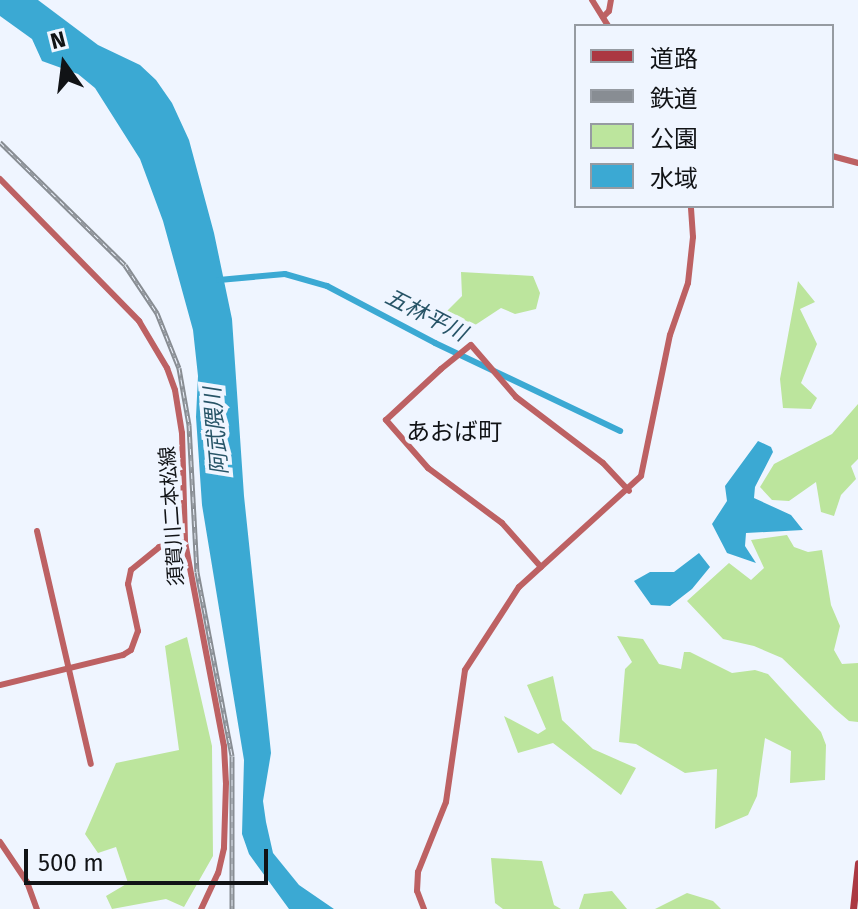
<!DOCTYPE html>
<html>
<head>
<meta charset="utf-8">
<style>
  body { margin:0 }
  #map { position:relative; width:858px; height:909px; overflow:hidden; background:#eff5ff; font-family:"Fira Sans","Noto Sans JP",sans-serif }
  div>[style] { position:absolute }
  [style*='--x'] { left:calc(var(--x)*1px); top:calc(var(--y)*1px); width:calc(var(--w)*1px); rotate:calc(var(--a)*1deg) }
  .green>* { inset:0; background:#bce59d }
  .water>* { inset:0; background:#3ba9d3 }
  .river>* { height:6px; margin:-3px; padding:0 3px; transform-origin:3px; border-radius:3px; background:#3ba9d3 }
  .secondary>* { height:6px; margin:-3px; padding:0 3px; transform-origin:3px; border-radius:3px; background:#bd6163 }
  .primary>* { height:7px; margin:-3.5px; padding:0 3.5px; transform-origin:3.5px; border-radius:3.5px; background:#ab3842 }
  .rail>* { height:5px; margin-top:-2.5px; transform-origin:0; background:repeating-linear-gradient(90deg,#eff5ff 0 6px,#888d93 0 12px); box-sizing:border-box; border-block:2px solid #888d93 }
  span { translate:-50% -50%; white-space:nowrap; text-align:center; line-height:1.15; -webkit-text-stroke:8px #eff5ff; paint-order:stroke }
  .street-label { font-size:20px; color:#111316 }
  .water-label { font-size:22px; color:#275467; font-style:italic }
  .quarter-label { font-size:24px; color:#111316 }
  .legend { position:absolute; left:574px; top:24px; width:260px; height:184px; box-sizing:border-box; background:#eff5ff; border:2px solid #969ba2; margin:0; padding:10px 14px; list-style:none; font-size:24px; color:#111316 }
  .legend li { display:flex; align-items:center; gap:16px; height:40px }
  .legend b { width:40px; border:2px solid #969ba2 }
  .north { position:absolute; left:24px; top:24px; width:80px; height:80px; -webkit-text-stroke:6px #eff5ff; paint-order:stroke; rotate:346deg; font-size:22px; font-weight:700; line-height:32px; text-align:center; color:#111316 }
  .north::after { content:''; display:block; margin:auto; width:28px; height:36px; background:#111316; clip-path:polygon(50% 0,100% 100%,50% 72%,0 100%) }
  .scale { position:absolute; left:24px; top:849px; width:244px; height:36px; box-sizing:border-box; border:4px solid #111316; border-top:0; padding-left:10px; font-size:24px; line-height:28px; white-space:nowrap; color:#111316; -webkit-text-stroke:6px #eff5ff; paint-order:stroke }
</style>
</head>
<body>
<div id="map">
  <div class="green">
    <i style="clip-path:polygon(461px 272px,533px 276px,540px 293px,536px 309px,515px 314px,501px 308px,463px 333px,443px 315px,462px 296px)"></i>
    <i style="clip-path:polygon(798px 281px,815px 302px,800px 309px,817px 344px,801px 383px,817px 398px,811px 409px,783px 408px,780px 379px)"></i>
    <i style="clip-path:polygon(858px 404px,858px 459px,851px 466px,856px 479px,841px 495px,834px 516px,821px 512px,816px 482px,789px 501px,772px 500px,760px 487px,774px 464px,832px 434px)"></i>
    <i style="clip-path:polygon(787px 535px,794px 547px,808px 552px,822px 550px,831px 605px,840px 626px,834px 650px,842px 664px,858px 663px,858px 722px,849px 721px,835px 709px,782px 658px,754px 646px,723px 639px,687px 601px,729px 563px,751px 580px,764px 568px,751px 540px)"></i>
    <i style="clip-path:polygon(617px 636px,643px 639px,659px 664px,681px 669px,684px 652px,690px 652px,732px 673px,755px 670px,768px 674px,821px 732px,826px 745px,825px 780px,790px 783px,791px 751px,765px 738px,757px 796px,748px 815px,715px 829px,717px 769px,685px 773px,636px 744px,619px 742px,625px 669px,632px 662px)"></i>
    <i style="clip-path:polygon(187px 637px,212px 746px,213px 856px,184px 907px,166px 899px,112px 909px,106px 896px,128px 883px,116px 847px,98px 853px,85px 834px,116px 763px,179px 750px,165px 646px)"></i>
    <i style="clip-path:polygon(553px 676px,562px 720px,593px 749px,636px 768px,621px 795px,553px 743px,518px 753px,504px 716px,538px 734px,546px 729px,527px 685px)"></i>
    <i style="clip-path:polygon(491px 858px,542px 861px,554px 905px,561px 909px,503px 909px,495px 903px)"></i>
    <i style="clip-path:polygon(612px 891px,627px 909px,579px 909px,584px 894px)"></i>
    <i style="clip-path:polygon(687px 893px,713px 901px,721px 909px,655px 909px)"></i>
  </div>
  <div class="water">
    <i style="clip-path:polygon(0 0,38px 0,98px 45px,140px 65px,156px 80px,172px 103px,189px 140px,214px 233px,232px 319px,244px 496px,271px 753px,263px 801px,266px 822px,273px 853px,299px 885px,334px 909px,289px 909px,249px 854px,242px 834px,244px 760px,202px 505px,196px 417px,198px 376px,193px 330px,163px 221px,140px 159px,95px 88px,78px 74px,42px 61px,32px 39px,0 16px)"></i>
    <i style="clip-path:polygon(758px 441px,771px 447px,773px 452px,755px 487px,754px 498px,791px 515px,803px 530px,746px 533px,745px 546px,756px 563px,727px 553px,712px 524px,727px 501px,725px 486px)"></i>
    <i style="clip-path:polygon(699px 553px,710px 567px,692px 589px,670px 606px,651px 605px,634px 581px,650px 572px,674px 572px)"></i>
  </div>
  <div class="river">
    <i style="--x:219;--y:280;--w:66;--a:-5.2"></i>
    <i style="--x:285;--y:274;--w:44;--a:15.9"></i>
    <i style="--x:327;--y:286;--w:122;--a:27.8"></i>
    <i style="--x:435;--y:343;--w:205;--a:25.4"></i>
  </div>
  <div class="secondary">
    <i style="--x:592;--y:0;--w:31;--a:58"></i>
    <i style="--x:603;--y:17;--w:8;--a:-45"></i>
    <i style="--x:609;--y:11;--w:11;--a:-80"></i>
    <i style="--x:832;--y:156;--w:27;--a:15"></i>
    <i style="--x:0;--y:179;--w:199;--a:45.6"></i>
    <i style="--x:139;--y:321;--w:55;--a:59.2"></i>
    <i style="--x:167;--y:368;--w:23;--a:70"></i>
    <i style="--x:175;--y:390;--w:44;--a:80.8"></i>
    <i style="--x:182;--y:433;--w:109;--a:88.4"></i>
    <i style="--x:185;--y:542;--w:208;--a:79.2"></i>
    <i style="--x:224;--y:746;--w:37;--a:87"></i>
    <i style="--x:226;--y:783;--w:65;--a:91.8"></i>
    <i style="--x:224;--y:848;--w:26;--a:103"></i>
    <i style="--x:218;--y:873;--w:40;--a:115"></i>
    <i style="--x:37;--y:531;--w:239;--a:77"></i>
    <i style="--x:541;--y:567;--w:59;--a:-131.6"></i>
    <i style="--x:502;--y:523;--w:92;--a:-143.4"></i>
    <i style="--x:428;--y:468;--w:64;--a:-131.2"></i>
    <i style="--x:386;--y:420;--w:75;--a:-42.8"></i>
    <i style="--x:441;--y:369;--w:38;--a:-39"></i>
    <i style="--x:471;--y:345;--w:69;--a:49.1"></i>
    <i style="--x:516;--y:397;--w:109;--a:37.2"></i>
    <i style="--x:603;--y:463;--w:38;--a:47"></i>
    <i style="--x:0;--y:685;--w:127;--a:-13.7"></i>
    <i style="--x:123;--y:655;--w:9;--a:-32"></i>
    <i style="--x:131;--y:650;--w:20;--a:-70"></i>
    <i style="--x:138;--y:631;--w:48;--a:-102"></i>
    <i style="--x:128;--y:584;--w:14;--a:-78"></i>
    <i style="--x:131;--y:570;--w:36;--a:-39"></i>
    <i style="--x:159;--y:547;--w:26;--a:-11"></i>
    <i style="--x:0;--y:842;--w:48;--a:56"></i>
    <i style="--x:27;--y:882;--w:29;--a:70"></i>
    <i style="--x:424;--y:909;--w:19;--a:-111"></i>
    <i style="--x:417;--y:891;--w:19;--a:-87"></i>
    <i style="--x:418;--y:872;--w:75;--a:-68.2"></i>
    <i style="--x:446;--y:802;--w:133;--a:-81.8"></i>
    <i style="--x:465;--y:670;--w:99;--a:-57"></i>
    <i style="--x:519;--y:587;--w:165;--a:-42.3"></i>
    <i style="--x:641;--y:476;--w:144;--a:-78.4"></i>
    <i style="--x:670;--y:335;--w:55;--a:-70.9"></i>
    <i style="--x:688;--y:283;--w:46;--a:-83.8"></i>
    <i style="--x:693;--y:237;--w:31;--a:-94"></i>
  </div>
  <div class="primary">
    <i style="--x:853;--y:909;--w:46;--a:-83.8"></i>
  </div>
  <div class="rail">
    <i style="--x:0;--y:142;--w:175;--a:44.5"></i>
    <i style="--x:125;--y:265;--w:58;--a:56.3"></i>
    <i style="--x:157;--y:313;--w:59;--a:68.2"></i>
    <i style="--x:179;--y:368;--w:58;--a:80"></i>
    <i style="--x:189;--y:425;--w:147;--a:86.9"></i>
    <i style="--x:197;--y:572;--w:187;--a:79.2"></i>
    <i style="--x:232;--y:756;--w:153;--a:90"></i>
  </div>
  <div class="street-label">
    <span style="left:172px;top:516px;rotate:-94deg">須賀川二本松線</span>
  </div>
  <div class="water-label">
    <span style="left:426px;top:315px;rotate:27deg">五林平川</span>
    <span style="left:216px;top:431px;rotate:-95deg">阿武隈川</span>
  </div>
  <div class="quarter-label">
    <span style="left:454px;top:433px">あおば町</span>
  </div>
  <ul class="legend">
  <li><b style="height:10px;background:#ab3842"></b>道路</li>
  <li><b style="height:10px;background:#888d93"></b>鉄道</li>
  <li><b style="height:22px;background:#bce59d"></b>公園</li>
  <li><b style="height:22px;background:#3ba9d3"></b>水域</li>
  </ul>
  <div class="north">N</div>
  <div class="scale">500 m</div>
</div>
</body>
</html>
